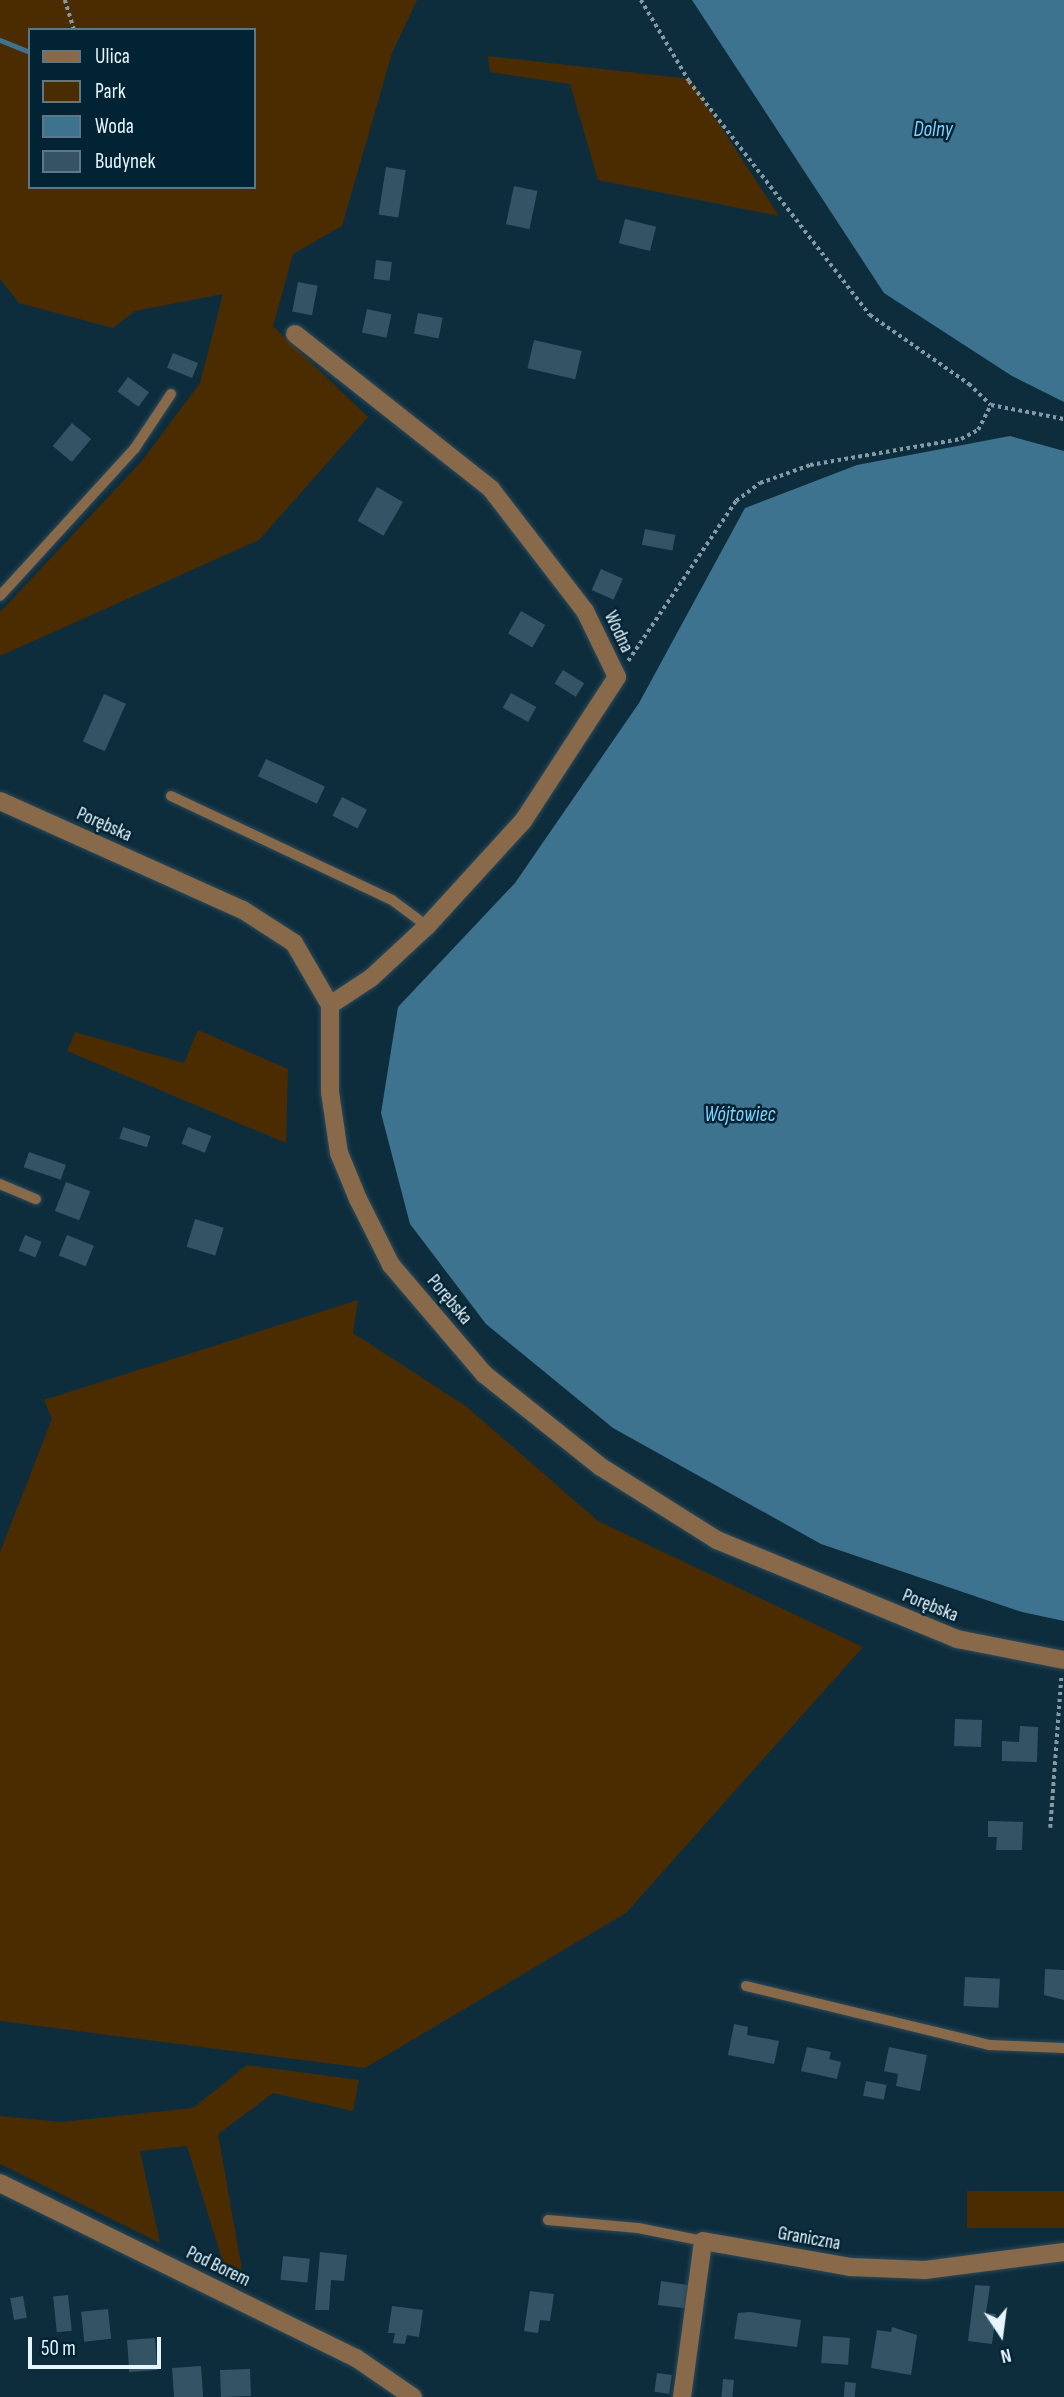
<!DOCTYPE html>
<html>
<head>
<meta charset="utf-8">
<style>
  body { margin:0 }
  #map { position:relative; width:1064px; height:2397px; overflow:hidden; background:#0d2d3d; font-family:"Sofia Sans Condensed",sans-serif }
  div>[style] { position:absolute }
  [style*='--x'] { left:calc(var(--x)*1px); top:calc(var(--y)*1px); width:calc(var(--w)*1px); rotate:calc(var(--a)*1deg) }
  .green>* { inset:0; background:#4b2c01; transform-origin:0 0 }
  .water>* { inset:0; background:#3d738f }
  .stream>* { height:5px; margin:-2.5px; padding:0 2.5px; transform-origin:2.5px; border-radius:2.5px; background:#3d738f }
  .building>* { inset:0; background:#345465; transform-origin:0 0 }
  .path>* { height:3.5px; margin-top:-1.75px; transform-origin:0; background:repeating-linear-gradient(90deg,#839aa6 0 3.5px,transparent 0 7px) }
  .roads { filter:drop-shadow(0 0 2px #2c4958) drop-shadow(0 0 2px #2c4958) }
  .service>* { height:10px; margin:-5px; padding:0 5px; transform-origin:5px; border-radius:5px; background:#886a4a }
  .minor>* { height:18px; margin:-9px; padding:0 9px; transform-origin:9px; border-radius:9px; background:#886a4a }
  .tertiary>* { height:18px; margin:-9px; padding:0 9px; transform-origin:9px; border-radius:9px; background:#886a4a }
  span { translate:-50% -50%; white-space:nowrap; text-align:center; line-height:1.15; -webkit-text-stroke:5px #022333; paint-order:stroke }
  .street-label { font-size:19px; color:#e7f5fe }
  .water-label { font-size:21px; color:#7fd2fe; font-style:italic }
  .legend { position:absolute; left:28px; top:28px; width:228px; height:161px; box-sizing:border-box; background:#022333; border:2px solid #5e7784; margin:0; padding:9px 12px; list-style:none; font-size:21px; color:#e7f5fe }
  .legend li { display:flex; align-items:center; gap:14px; height:35px }
  .legend b { width:35px; border:2px solid #5e7784 }
  .north { position:absolute; left:966px; top:2299px; width:70px; height:70px; -webkit-text-stroke:5px #022333; paint-order:stroke; rotate:167deg; font-size:19px; font-weight:700; line-height:28px; text-align:center; color:#e7f5fe }
  .north::after { content:''; display:block; margin:auto; width:24px; height:32px; background:#e7f5fe; clip-path:polygon(50% 0,100% 100%,50% 72%,0 100%) }
  .scale { position:absolute; left:28px; top:2337px; width:133px; height:32px; box-sizing:border-box; border:4px solid #e7f5fe; border-top:0; padding-left:9px; font-size:21px; line-height:24px; white-space:nowrap; color:#e7f5fe; -webkit-text-stroke:5px #022333; paint-order:stroke }
</style>
</head>
<body>
<div id="map">
  <div class="green">
    <i style="clip-path:polygon(evenodd,0 0,417px 0,392px 53px,342px 226px,293px 254px,273px 326px,368px 417px,259px 540px,0 656px,0 612px,142px 461px,200px 383px,223px 294px,135px 311px,113px 328px,19px 303px,0 279px,0 0,30px 30px,254px 30px,254px 187px,30px 187px,30px 30px)"></i>
    <i style="clip-path:polygon(488px 56px,690px 79px,779px 216px,598px 180px,570px 84px,490px 72px)"></i>
    <i style="clip-path:polygon(198px 1030px,288px 1069px,286px 1143px,67px 1051px,75px 1032px,184px 1063px)"></i>
    <i style="clip-path:polygon(358px 1300px,353px 1333px,467px 1407px,598px 1521px,863px 1647px,626px 1913px,365px 2068px,0 2021px,0 1552px,52px 1419px,44px 1400px)"></i>
    <i style="clip-path:polygon(247px 2065px,359px 2080px,353px 2111px,273px 2093px,218px 2134px,242px 2270px,224px 2266px,187px 2146px,140px 2151px,160px 2243px,0 2164px,0 2116px,61px 2122px,193px 2108px)"></i>
    <i style="left:1064px;top:2191px;width:37px;height:97px;rotate:90deg"></i>
  </div>
  <div class="water">
    <i style="clip-path:polygon(692px 0,1064px 0,1064px 402px,1012px 376px,884px 293px)"></i>
    <i style="clip-path:polygon(1010px 436px,1064px 451px,1064px 1621px,1022px 1612px,821px 1544px,613px 1428px,486px 1324px,410px 1224px,381px 1113px,398px 1007px,515px 883px,639px 703px,745px 508px,857px 465px)"></i>
  </div>
  <div class="stream">
    <i style="--x:0;--y:40;--w:32;--a:22"></i>
  </div>
  <div class="building">
    <i style="left:386px;top:167px;width:20px;height:48px;rotate:9deg"></i>
    <i style="left:514px;top:186px;width:24px;height:39px;rotate:12deg"></i>
    <i style="left:625px;top:219px;width:32px;height:25px;rotate:14deg"></i>
    <i style="left:376px;top:260px;width:16px;height:19px;rotate:7deg"></i>
    <i style="left:298px;top:282px;width:20px;height:30px;rotate:11deg"></i>
    <i style="left:367px;top:309px;width:25px;height:24px;rotate:12deg"></i>
    <i style="left:418px;top:313px;width:25px;height:21px;rotate:11deg"></i>
    <i style="left:534px;top:340px;width:49px;height:29px;rotate:13deg"></i>
    <i style="left:173px;top:353px;width:27px;height:16px;rotate:22deg"></i>
    <i style="left:128px;top:377px;width:26px;height:18px;rotate:36deg"></i>
    <i style="left:72px;top:423px;width:25px;height:30px;rotate:40deg"></i>
    <i style="left:377px;top:487px;width:30px;height:39px;rotate:30deg"></i>
    <i style="left:645px;top:529px;width:31px;height:16px;rotate:11deg"></i>
    <i style="left:601px;top:569px;width:24px;height:23px;rotate:24deg"></i>
    <i style="left:521px;top:611px;width:28px;height:26px;rotate:30deg"></i>
    <i style="left:563px;top:670px;width:25px;height:16px;rotate:32deg"></i>
    <i style="left:511px;top:693px;width:29px;height:17px;rotate:29deg"></i>
    <i style="left:104px;top:694px;width:24px;height:52px;rotate:24deg"></i>
    <i style="left:266px;top:759px;width:65px;height:19px;rotate:25deg"></i>
    <i style="left:342px;top:797px;width:28px;height:21px;rotate:27deg"></i>
    <i style="left:123px;top:1127px;width:29px;height:12px;rotate:18deg"></i>
    <i style="left:188px;top:1127px;width:25px;height:18px;rotate:21deg"></i>
    <i style="left:29px;top:1152px;width:39px;height:16px;rotate:19deg"></i>
    <i style="left:66px;top:1182px;width:26px;height:31px;rotate:21deg"></i>
    <i style="left:195px;top:1219px;width:30px;height:29px;rotate:17deg"></i>
    <i style="left:25px;top:1235px;width:18px;height:17px;rotate:22deg"></i>
    <i style="left:67px;top:1235px;width:29px;height:22px;rotate:22deg"></i>
    <i style="left:955px;top:1719px;width:27px;height:27px;rotate:2deg"></i>
    <i style="clip-path:polygon(1020px 1726px,1038px 1727px,1037px 1762px,1002px 1761px,1002px 1741px,1019px 1742px)"></i>
    <i style="clip-path:polygon(988px 1821px,1023px 1822px,1022px 1850px,996px 1850px,997px 1837px,988px 1837px)"></i>
    <i style="clip-path:polygon(1045px 1969px,1064px 1970px,1064px 2000px,1044px 1995px)"></i>
    <i style="left:965px;top:1977px;width:35px;height:29px;rotate:3deg"></i>
    <i style="clip-path:polygon(734px 2024px,748px 2027px,747px 2035px,779px 2041px,774px 2064px,728px 2055px)"></i>
    <i style="clip-path:polygon(807px 2047px,831px 2052px,829px 2059px,841px 2062px,837px 2079px,801px 2071px)"></i>
    <i style="clip-path:polygon(889px 2047px,927px 2055px,920px 2091px,896px 2086px,898px 2074px,884px 2071px)"></i>
    <i style="left:866px;top:2081px;width:21px;height:15px;rotate:11deg"></i>
    <i style="clip-path:polygon(320px 2252px,347px 2255px,344px 2281px,331px 2280px,329px 2310px,315px 2310px)"></i>
    <i style="left:283px;top:2256px;width:27px;height:24px;rotate:6deg"></i>
    <i style="clip-path:polygon(661px 2281px,688px 2285px,691px 2309px,658px 2305px)"></i>
    <i style="clip-path:polygon(975px 2285px,990px 2286px,986px 2313px,996px 2314px,992px 2344px,968px 2341px)"></i>
    <i style="clip-path:polygon(530px 2291px,554px 2294px,550px 2321px,540px 2320px,538px 2333px,524px 2331px)"></i>
    <i style="left:68px;top:2295px;width:36px;height:15px;rotate:84deg"></i>
    <i style="left:23px;top:2296px;width:22px;height:13px;rotate:80deg"></i>
    <i style="clip-path:polygon(392px 2306px,423px 2310px,419px 2337px,407px 2335px,405px 2344px,393px 2343px,395px 2333px,388px 2333px)"></i>
    <i style="left:108px;top:2309px;width:30px;height:27px;rotate:84deg"></i>
    <i style="clip-path:polygon(750px 2312px,801px 2320px,797px 2347px,734px 2339px,738px 2313px)"></i>
    <i style="clip-path:polygon(892px 2327px,917px 2335px,911px 2375px,871px 2368px,877px 2330px,891px 2332px)"></i>
    <i style="left:823px;top:2336px;width:27px;height:27px;rotate:4deg"></i>
    <i style="left:155px;top:2338px;width:32px;height:28px;rotate:86deg"></i>
    <i style="left:201px;top:2366px;width:31px;height:29px;rotate:86deg"></i>
    <i style="left:250px;top:2369px;width:27px;height:30px;rotate:88deg"></i>
    <i style="left:657px;top:2373px;width:15px;height:19px;rotate:8deg"></i>
    <i style="left:723px;top:2379px;width:11px;height:18px;rotate:5deg"></i>
    <i style="left:845px;top:2382px;width:11px;height:15px;rotate:5deg"></i>
  </div>
  <div class="path">
    <i style="--x:65;--y:0;--w:31;--a:73"></i>
    <i style="--x:641;--y:0;--w:94;--a:59.3"></i>
    <i style="--x:689;--y:81;--w:296;--a:52.3"></i>
    <i style="--x:870;--y:315;--w:121;--a:34.9"></i>
    <i style="--x:969;--y:384;--w:30;--a:44"></i>
    <i style="--x:991;--y:405;--w:74;--a:10.9"></i>
    <i style="--x:628;--y:661;--w:193;--a:-56"></i>
    <i style="--x:736;--y:501;--w:30;--a:-37"></i>
    <i style="--x:760;--y:483;--w:53;--a:-19.8"></i>
    <i style="--x:810;--y:465;--w:153;--a:-9.8"></i>
    <i style="--x:961;--y:439;--w:19;--a:-28"></i>
    <i style="--x:978;--y:430;--w:28;--a:-63"></i>
    <i style="--x:1050;--y:1828;--w:151;--a:-85.8"></i>
  </div>
  <div class="roads">
    <div class="service">
      <i style="--x:0;--y:596;--w:200;--a:-47.6"></i>
      <i style="--x:135;--y:448;--w:65;--a:-56.3"></i>
      <i style="--x:171;--y:796;--w:244;--a:25.2"></i>
      <i style="--x:392;--y:900;--w:44;--a:36.6"></i>
      <i style="--x:0;--y:1184;--w:39;--a:23"></i>
      <i style="--x:746;--y:1986;--w:251;--a:13.6"></i>
      <i style="--x:990;--y:2045;--w:74;--a:2.3"></i>
      <i style="--x:548;--y:2220;--w:90;--a:5.1"></i>
      <i style="--x:638;--y:2228;--w:66;--a:11.3"></i>
    </div>
    <div class="minor">
      <i style="--x:295;--y:334;--w:250;--a:38.3"></i>
      <i style="--x:491;--y:489;--w:154;--a:52.4"></i>
      <i style="--x:585;--y:611;--w:73;--a:64.1"></i>
      <i style="--x:617;--y:677;--w:172;--a:123.1"></i>
      <i style="--x:523;--y:821;--w:142;--a:132.4"></i>
      <i style="--x:427;--y:926;--w:76;--a:137.1"></i>
      <i style="--x:371;--y:978;--w:49;--a:146.6"></i>
      <i style="--x:0;--y:2183;--w:397;--a:26.2"></i>
      <i style="--x:356;--y:2358;--w:69;--a:34.4"></i>
      <i style="--x:682;--y:2397;--w:157;--a:-82.3"></i>
      <i style="--x:703;--y:2241;--w:149;--a:10"></i>
      <i style="--x:850;--y:2267;--w:75;--a:2.3"></i>
      <i style="--x:925;--y:2270;--w:140;--a:-7.4"></i>
    </div>
    <div class="tertiary">
      <i style="--x:0;--y:801;--w:266;--a:24.2"></i>
      <i style="--x:243;--y:910;--w:61;--a:32.9"></i>
      <i style="--x:294;--y:943;--w:72;--a:59.9"></i>
      <i style="--x:330;--y:1005;--w:87;--a:90"></i>
      <i style="--x:330;--y:1092;--w:62;--a:81.6"></i>
      <i style="--x:339;--y:1153;--w:50;--a:67.6"></i>
      <i style="--x:358;--y:1199;--w:74;--a:63.4"></i>
      <i style="--x:391;--y:1265;--w:143;--a:49.5"></i>
      <i style="--x:484;--y:1374;--w:149;--a:38.5"></i>
      <i style="--x:601;--y:1467;--w:137;--a:32.2"></i>
      <i style="--x:717;--y:1540;--w:260;--a:22.4"></i>
      <i style="--x:957;--y:1639;--w:109;--a:11.1"></i>
    </div>
  </div>
  <div class="street-label">
    <span style="left:618px;top:632px;rotate:65deg">Wodna</span>
    <span style="left:104px;top:825px;rotate:24deg">Porębska</span>
    <span style="left:449px;top:1300px;rotate:50deg">Porębska</span>
    <span style="left:930px;top:1606px;rotate:22deg">Porębska</span>
    <span style="left:809px;top:2239px;rotate:10deg">Graniczna</span>
    <span style="left:218px;top:2267px;rotate:26deg">Pod Borem</span>
  </div>
  <div class="water-label">
    <span style="left:933px;top:130px">Dolny</span>
    <span style="left:740px;top:1115px">Wójtowiec</span>
  </div>
  <ul class="legend">
  <li><b style="height:9px;background:#886a4a"></b>Ulica</li>
  <li><b style="height:19px;background:#4b2c01"></b>Park</li>
  <li><b style="height:19px;background:#3d738f"></b>Woda</li>
  <li><b style="height:19px;background:#345465"></b>Budynek</li>
  </ul>
  <div class="north">N</div>
  <div class="scale">50 m</div>
</div>
</body>
</html>
